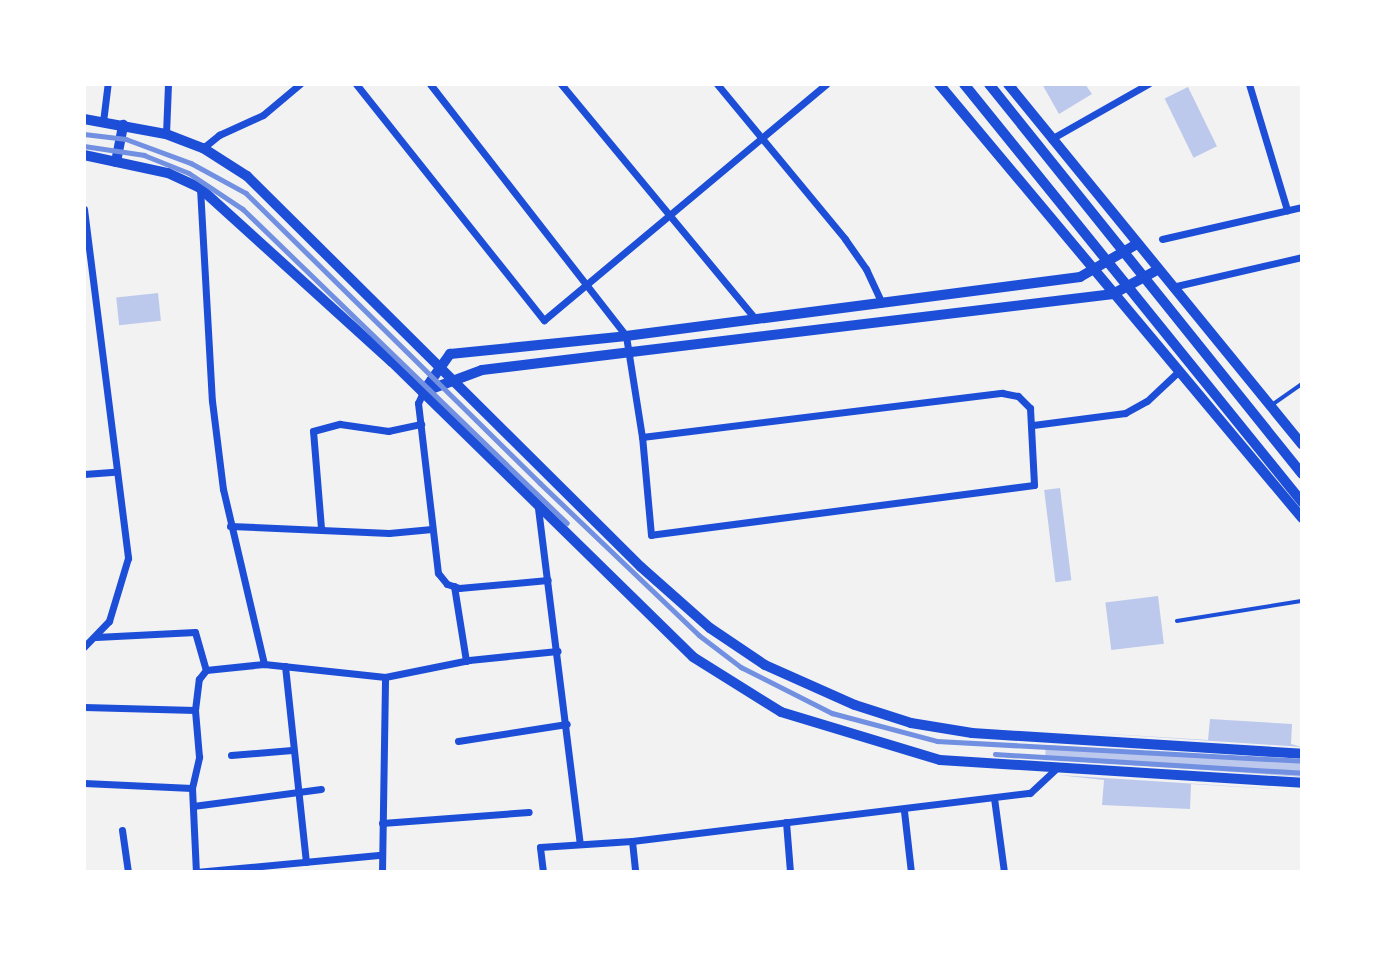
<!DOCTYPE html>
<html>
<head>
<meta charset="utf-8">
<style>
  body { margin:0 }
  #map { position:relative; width:1386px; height:956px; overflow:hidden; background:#f2f2f2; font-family:"Fira Sans",sans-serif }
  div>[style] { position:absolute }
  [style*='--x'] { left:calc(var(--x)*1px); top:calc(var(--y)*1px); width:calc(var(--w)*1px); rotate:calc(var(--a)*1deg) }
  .building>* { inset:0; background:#bdc9ec; transform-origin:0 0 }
  .service>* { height:3.5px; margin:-1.75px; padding:0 1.75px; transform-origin:1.75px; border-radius:1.75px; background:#1d4ed8 }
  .minor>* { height:7px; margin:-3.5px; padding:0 3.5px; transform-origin:3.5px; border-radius:3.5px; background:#1d4ed8 }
  .secondary>* { height:10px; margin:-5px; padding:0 5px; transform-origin:5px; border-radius:5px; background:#1d4ed8 }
  .trunk>* { height:10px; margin:-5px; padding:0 5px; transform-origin:5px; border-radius:5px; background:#1d4ed8 }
  .rail>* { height:4.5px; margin:-2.25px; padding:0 2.25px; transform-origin:2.25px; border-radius:2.25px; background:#7290e2 }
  span { translate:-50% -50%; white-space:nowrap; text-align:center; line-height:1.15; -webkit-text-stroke:6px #fff; paint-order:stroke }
  .frame { position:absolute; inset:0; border:86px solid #fff; pointer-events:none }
</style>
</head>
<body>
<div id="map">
  <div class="building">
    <i style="clip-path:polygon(1042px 84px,1085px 84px,1092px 94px,1059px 114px)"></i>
    <i style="left:1188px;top:87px;width:66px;height:26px;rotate:64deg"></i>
    <i style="left:158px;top:293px;width:28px;height:42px;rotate:84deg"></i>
    <i style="left:1060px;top:488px;width:93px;height:16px;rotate:83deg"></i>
    <i style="left:1158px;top:596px;width:48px;height:53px;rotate:83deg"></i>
    <i style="clip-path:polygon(1210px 719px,1292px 724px,1291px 744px,1302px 747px,1079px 732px,1208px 740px)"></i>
    <i style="left:1046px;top:745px;width:256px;height:14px;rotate:4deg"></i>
    <i style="clip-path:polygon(1058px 775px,1274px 789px,1191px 784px,1190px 809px,1102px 805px,1104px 780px)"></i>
  </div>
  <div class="service">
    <i style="--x:1272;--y:405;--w:37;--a:-35"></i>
    <i style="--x:1177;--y:621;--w:127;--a:-9.1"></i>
  </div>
  <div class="minor">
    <i style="--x:356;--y:84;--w:302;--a:51.5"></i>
    <i style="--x:544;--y:320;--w:368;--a:-39.9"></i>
    <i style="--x:430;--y:84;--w:319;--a:52.1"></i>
    <i style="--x:626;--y:336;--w:102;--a:81"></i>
    <i style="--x:642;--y:437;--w:363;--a:-7"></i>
    <i style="--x:1002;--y:393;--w:16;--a:11"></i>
    <i style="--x:1018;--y:396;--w:17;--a:45"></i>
    <i style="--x:1030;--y:408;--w:77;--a:87"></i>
    <i style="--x:1034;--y:485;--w:386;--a:172.6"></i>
    <i style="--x:651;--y:535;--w:98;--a:-95.2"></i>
    <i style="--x:561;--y:84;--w:306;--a:50.4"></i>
    <i style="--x:717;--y:84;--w:201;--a:50.4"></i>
    <i style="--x:845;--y:239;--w:37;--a:55"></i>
    <i style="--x:866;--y:269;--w:38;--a:65"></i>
    <i style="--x:1249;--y:84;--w:132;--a:73.2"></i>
    <i style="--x:103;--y:122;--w:38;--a:-83"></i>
    <i style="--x:166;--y:134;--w:50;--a:-87.7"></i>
    <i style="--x:1051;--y:139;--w:112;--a:-29.6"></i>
    <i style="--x:203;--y:148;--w:21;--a:-39"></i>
    <i style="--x:219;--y:135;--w:48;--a:-24.4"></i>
    <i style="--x:263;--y:115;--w:48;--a:-40"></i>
    <i style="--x:200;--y:188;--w:213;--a:86.8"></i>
    <i style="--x:212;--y:401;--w:89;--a:82.9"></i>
    <i style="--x:223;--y:489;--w:180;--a:76.8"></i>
    <i style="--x:264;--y:664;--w:122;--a:6.1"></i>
    <i style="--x:385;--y:677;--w:86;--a:-11.4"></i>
    <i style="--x:469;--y:660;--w:89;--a:-5.8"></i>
    <i style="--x:84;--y:209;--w:352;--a:82.8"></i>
    <i style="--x:128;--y:558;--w:66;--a:106.8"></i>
    <i style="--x:109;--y:621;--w:36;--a:134"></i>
    <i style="--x:1162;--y:239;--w:144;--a:-12.9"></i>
    <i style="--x:1172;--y:287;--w:133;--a:-13"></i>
    <i style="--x:423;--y:392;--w:12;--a:114"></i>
    <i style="--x:418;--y:403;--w:171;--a:83.3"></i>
    <i style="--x:438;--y:573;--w:14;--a:51"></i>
    <i style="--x:447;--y:584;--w:13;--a:18"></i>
    <i style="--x:459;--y:588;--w:89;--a:-5.1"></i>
    <i style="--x:1033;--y:425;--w:93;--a:-7.4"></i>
    <i style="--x:1125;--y:413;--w:25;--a:-29"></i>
    <i style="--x:1147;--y:401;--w:44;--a:-43.2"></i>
    <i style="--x:84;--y:474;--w:31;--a:-4"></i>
    <i style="--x:538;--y:508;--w:338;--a:82.9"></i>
    <i style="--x:230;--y:526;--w:159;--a:2.5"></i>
    <i style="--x:389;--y:533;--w:43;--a:-5.3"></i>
    <i style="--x:321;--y:528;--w:97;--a:-94.7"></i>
    <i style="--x:313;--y:431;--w:28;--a:-15"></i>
    <i style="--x:340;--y:424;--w:49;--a:8.3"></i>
    <i style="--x:388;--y:431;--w:34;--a:-12"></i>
    <i style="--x:454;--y:586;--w:76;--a:80.9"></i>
    <i style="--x:96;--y:637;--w:99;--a:-2.9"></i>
    <i style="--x:195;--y:632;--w:40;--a:74"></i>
    <i style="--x:285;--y:666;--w:197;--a:83.9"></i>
    <i style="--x:84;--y:707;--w:111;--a:1.5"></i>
    <i style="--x:195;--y:710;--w:31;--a:-83"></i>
    <i style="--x:199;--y:679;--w:11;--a:-52"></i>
    <i style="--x:206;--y:670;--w:58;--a:-5.9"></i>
    <i style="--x:458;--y:741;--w:110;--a:-8.9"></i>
    <i style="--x:231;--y:755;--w:61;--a:-4.7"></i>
    <i style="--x:84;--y:783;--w:108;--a:2.7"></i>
    <i style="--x:192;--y:788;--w:84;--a:87.3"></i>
    <i style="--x:196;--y:872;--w:186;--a:-5.3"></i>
    <i style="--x:192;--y:788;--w:32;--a:-77"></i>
    <i style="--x:199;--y:757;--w:47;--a:-94.9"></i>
    <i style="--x:994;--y:798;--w:75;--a:82.3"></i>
    <i style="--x:193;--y:806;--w:129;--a:-7.6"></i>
    <i style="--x:904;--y:811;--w:61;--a:83.5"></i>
    <i style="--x:786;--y:822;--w:50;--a:85.4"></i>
    <i style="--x:382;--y:823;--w:147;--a:-4.3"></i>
    <i style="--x:122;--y:830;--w:42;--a:81.9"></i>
    <i style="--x:632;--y:841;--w:31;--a:84"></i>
    <i style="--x:382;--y:872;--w:195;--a:-89.1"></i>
    <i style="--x:543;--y:872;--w:25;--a:-97"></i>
    <i style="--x:540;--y:847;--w:92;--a:-3.7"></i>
    <i style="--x:632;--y:841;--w:401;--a:-6.9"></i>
    <i style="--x:1030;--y:793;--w:37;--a:-43"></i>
  </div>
  <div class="secondary">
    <i style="--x:84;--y:119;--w:83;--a:10.4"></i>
    <i style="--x:166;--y:134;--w:40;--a:21"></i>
    <i style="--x:203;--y:148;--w:52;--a:32.5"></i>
    <i style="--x:247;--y:176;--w:555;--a:44.78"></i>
    <i style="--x:641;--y:567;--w:92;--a:41.5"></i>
    <i style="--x:710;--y:628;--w:66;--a:33.9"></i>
    <i style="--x:765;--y:665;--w:98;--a:24"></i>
    <i style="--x:855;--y:705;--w:59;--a:17.8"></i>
    <i style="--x:911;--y:723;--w:62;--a:9.3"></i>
    <i style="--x:972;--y:733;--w:331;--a:3.6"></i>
    <i style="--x:84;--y:155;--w:86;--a:12.1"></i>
    <i style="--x:168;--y:173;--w:35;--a:25"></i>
    <i style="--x:200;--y:188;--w:259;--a:42.2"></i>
    <i style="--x:392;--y:362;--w:421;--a:44.4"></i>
    <i style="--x:693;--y:657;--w:104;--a:32"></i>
    <i style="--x:781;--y:712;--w:166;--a:16.8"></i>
    <i style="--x:940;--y:760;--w:363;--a:3.6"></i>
    <i style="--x:116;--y:162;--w:38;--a:-79"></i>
    <i style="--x:423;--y:392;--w:63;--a:-20.4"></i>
    <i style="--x:482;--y:370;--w:636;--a:-6.87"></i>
    <i style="--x:1113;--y:294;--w:50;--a:-28.6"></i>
    <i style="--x:423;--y:392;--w:47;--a:-54.6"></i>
    <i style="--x:450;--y:354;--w:177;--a:-5.8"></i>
    <i style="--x:626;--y:336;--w:458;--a:-7.4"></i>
    <i style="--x:1080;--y:277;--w:66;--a:-30.1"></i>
  </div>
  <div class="trunk">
    <i style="--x:939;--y:84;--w:566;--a:50.09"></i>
    <i style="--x:964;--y:84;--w:538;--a:51.04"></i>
    <i style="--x:989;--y:84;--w:500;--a:51.25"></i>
    <i style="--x:1008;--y:84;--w:465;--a:50.8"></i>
  </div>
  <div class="rail">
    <i style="--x:84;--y:134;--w:42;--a:6.8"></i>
    <i style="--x:126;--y:139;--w:69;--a:20.3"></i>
    <i style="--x:191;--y:163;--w:63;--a:28.6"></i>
    <i style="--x:246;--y:193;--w:413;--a:44.6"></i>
    <i style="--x:540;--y:483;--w:220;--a:43.7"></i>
    <i style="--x:699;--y:635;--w:53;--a:37.3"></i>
    <i style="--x:741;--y:667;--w:102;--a:26.8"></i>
    <i style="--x:832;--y:713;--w:109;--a:14.9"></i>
    <i style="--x:937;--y:741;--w:366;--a:3.1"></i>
    <i style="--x:84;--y:146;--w:61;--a:8.5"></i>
    <i style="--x:144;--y:155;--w:48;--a:21.8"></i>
    <i style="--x:189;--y:173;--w:65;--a:33.7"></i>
    <i style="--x:243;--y:209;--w:451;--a:44.1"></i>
    <i style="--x:995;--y:754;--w:308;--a:3.5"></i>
  </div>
  <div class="frame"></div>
</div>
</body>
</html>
